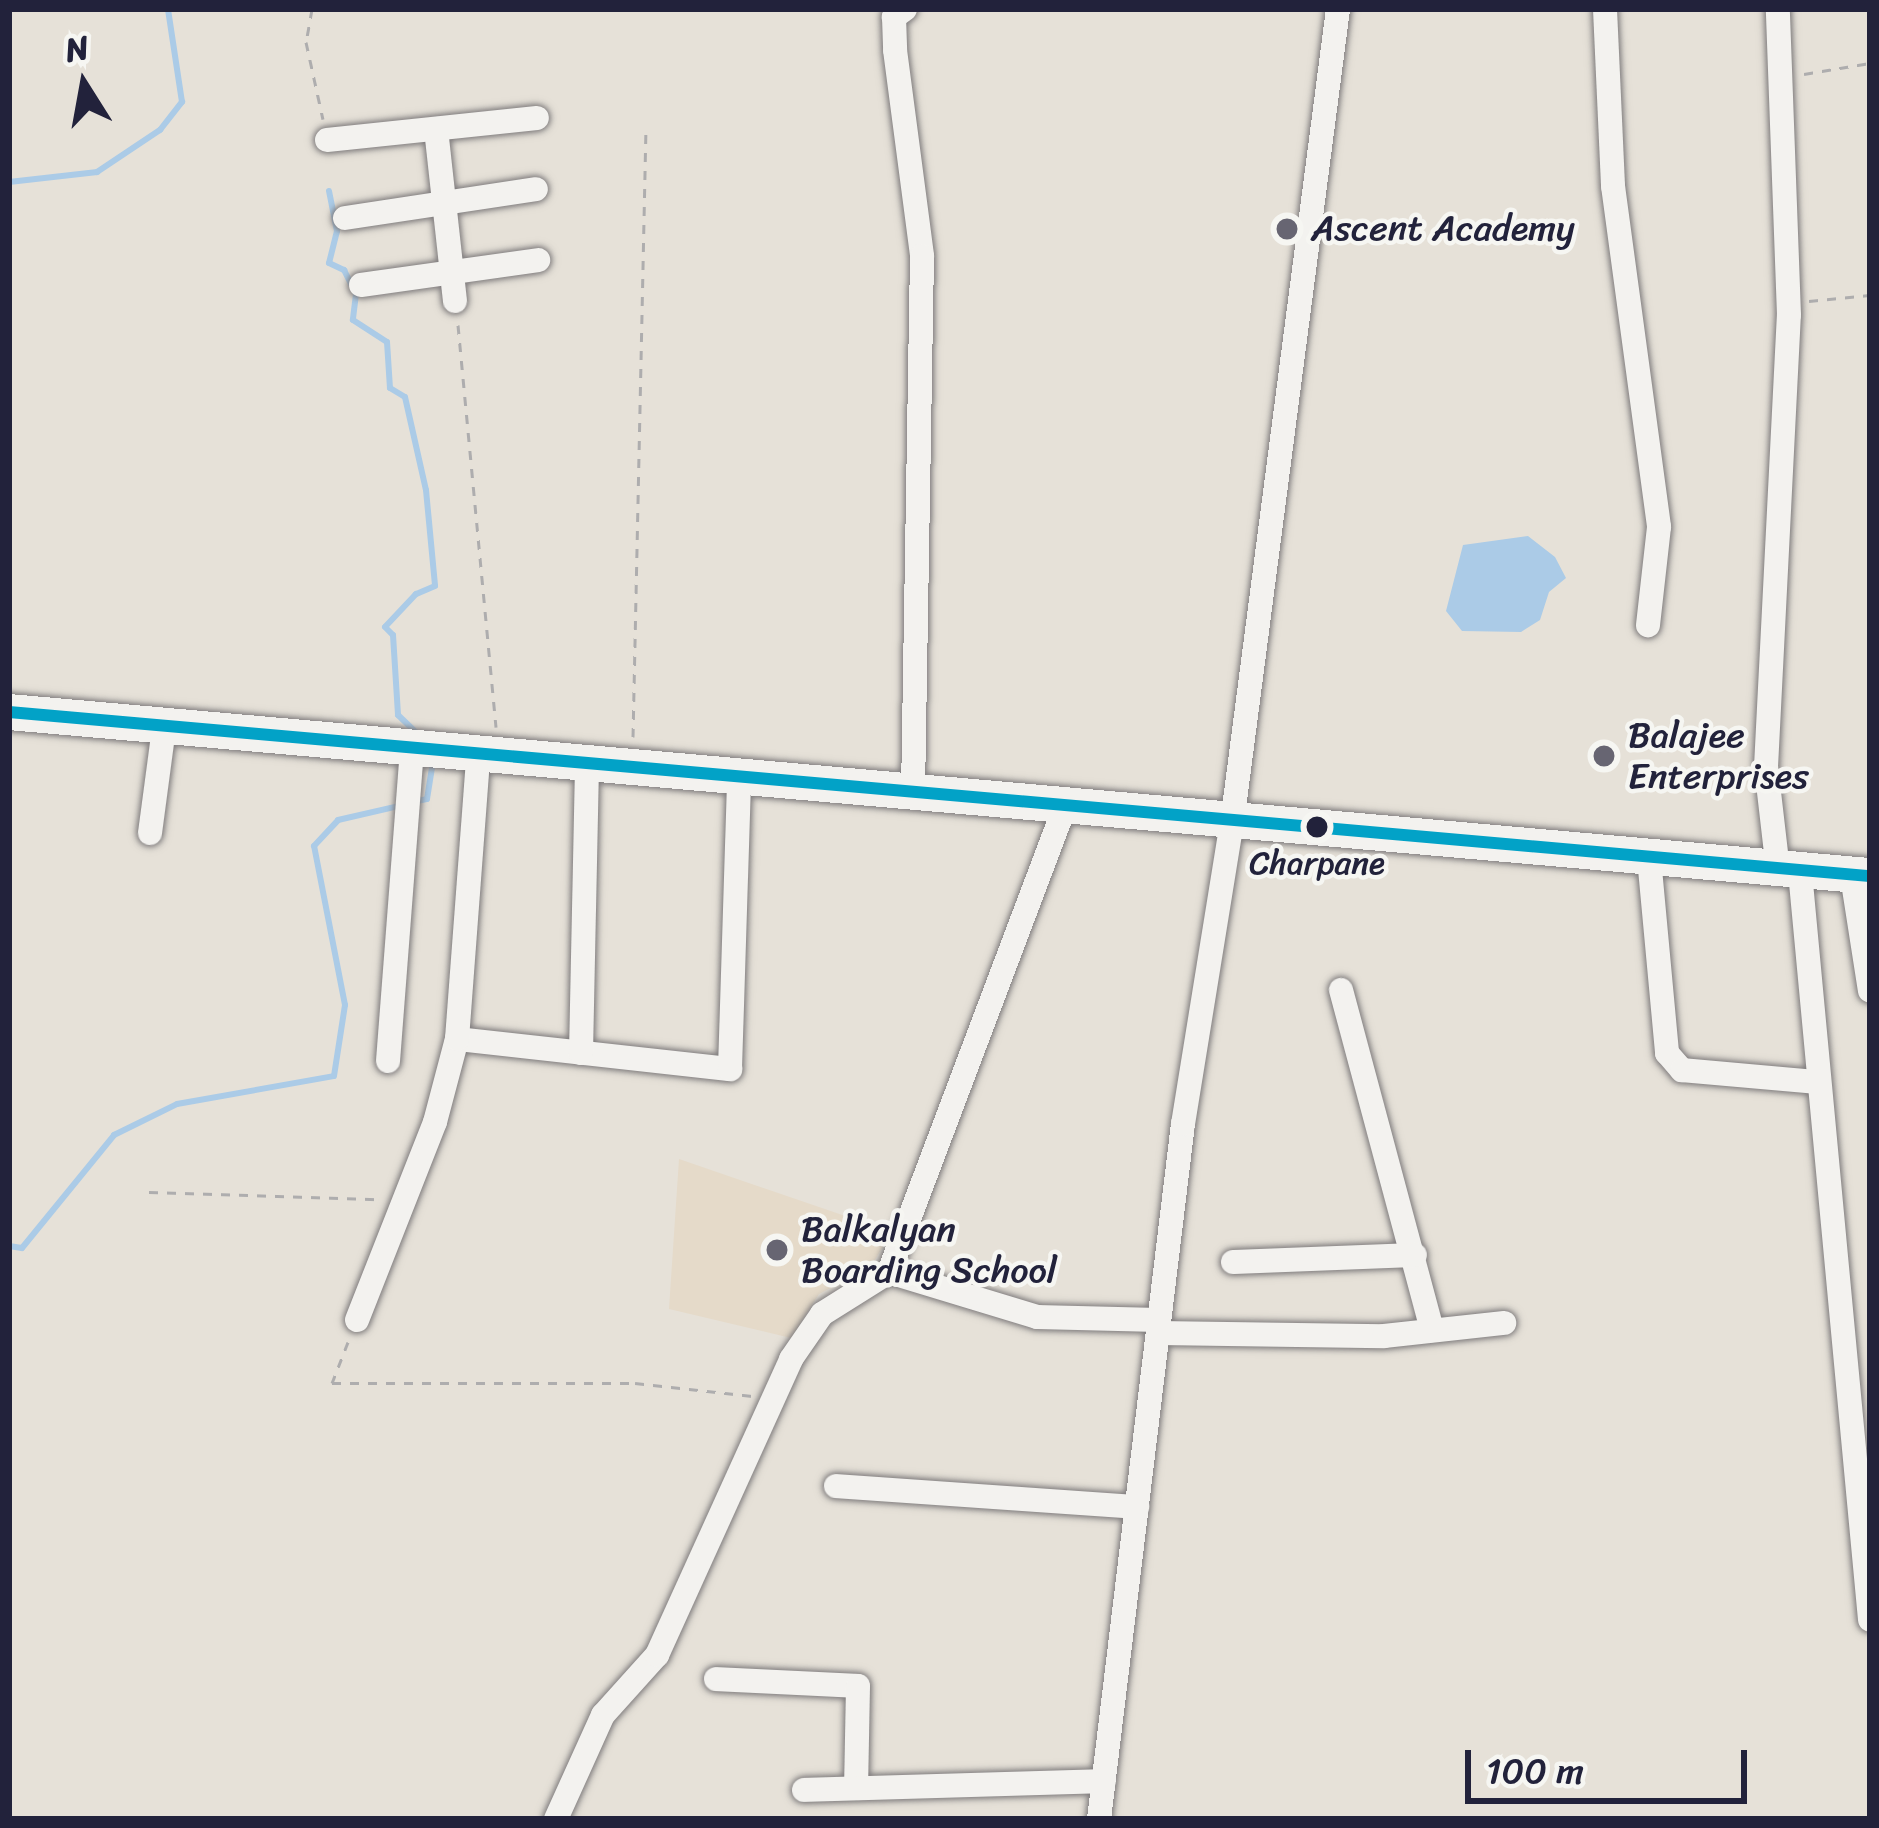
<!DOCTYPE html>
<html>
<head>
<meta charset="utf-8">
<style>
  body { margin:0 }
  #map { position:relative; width:1879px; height:1828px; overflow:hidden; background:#e6e1d8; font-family:Sriracha,sans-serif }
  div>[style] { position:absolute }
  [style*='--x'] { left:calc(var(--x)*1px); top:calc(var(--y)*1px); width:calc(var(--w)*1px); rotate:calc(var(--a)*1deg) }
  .built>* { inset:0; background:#e5dac9 }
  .water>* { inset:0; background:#abcbe7 }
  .stream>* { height:6px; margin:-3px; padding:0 3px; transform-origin:3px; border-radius:3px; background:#abcbe7 }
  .path>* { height:3px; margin-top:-1.5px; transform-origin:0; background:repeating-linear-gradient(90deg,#aeadae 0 9px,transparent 0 18px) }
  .roads { filter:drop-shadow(0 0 3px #7f7c7d) drop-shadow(0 0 3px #7f7c7d) }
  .minor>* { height:24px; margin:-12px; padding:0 12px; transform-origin:12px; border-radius:12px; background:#f3f2ef }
  .highway>* { height:36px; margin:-18px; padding:0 18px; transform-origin:18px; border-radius:18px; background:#f3f2ef }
  .bus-1>* { height:12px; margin:-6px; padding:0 6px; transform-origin:6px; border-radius:6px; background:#02a2c7 }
  .dots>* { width:33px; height:33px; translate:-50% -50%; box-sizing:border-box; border:6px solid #f6f6f2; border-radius:50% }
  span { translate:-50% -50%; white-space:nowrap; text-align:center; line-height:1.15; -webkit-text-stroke:9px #f6f6f2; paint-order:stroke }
  .bus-label { font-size:33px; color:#22223b }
  .poi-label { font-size:36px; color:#22223b }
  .left { translate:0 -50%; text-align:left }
  .frame { position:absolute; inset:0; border:12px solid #22223b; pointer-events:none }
  .north { position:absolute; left:24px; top:24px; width:120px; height:120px; -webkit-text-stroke:9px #f6f6f2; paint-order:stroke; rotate:349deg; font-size:33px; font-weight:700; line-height:48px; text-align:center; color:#22223b }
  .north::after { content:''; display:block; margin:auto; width:42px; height:54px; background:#22223b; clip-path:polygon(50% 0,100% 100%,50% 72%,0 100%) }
  .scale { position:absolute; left:1465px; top:1750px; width:282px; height:54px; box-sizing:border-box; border:6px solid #22223b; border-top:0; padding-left:15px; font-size:36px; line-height:42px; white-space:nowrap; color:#22223b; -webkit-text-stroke:9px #f6f6f2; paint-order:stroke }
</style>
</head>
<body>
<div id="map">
  <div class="built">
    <i style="clip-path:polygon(679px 1159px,892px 1232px,870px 1268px,819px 1294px,791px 1338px,669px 1309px)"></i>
  </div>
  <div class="water">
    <i style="clip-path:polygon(1528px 536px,1555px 557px,1566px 578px,1549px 592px,1540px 620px,1521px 632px,1462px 631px,1446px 611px,1463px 545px)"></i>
  </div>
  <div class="stream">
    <i style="--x:9;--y:182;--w:89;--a:-6.5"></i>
    <i style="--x:97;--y:172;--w:76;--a:-33.7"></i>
    <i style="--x:160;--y:130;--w:36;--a:-52"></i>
    <i style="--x:182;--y:102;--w:94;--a:-98.6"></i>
    <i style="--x:329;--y:191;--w:41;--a:78.7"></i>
    <i style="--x:337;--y:231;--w:33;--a:104"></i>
    <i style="--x:329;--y:263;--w:17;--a:25"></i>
    <i style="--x:344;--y:270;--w:27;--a:63"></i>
    <i style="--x:356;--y:294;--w:26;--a:97"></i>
    <i style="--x:353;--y:320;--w:40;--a:32.9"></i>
    <i style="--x:387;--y:342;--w:46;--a:86.3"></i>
    <i style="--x:390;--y:388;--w:17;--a:31"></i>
    <i style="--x:405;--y:397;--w:95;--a:77.3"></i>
    <i style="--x:426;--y:490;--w:96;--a:84.6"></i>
    <i style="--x:435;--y:586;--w:21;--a:157"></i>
    <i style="--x:416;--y:594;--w:45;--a:133.2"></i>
    <i style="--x:385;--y:627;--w:11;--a:45"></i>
    <i style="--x:393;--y:635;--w:80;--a:86.4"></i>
    <i style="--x:398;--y:715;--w:28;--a:44"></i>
    <i style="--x:417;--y:801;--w:10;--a:-11"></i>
    <i style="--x:427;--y:799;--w:36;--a:-81"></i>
    <i style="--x:9;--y:1246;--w:13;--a:9"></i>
    <i style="--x:22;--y:1248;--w:146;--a:-50.8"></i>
    <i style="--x:114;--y:1135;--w:70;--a:-26.2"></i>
    <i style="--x:177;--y:1104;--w:159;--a:-10.1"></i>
    <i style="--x:334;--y:1076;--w:72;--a:-81.2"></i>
    <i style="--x:345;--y:1005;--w:162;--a:-101"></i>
    <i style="--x:314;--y:846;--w:35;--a:-47"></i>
    <i style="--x:338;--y:820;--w:63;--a:-12.9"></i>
  </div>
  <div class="path">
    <i style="--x:312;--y:9;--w:34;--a:100"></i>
    <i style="--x:306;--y:42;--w:79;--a:77.6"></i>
    <i style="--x:1804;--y:74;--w:67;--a:-9.5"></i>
    <i style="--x:1809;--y:301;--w:61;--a:-5.6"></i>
    <i style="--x:458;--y:325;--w:404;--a:84.6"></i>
    <i style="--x:633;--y:737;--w:611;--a:-88.78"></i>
    <i style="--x:149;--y:1192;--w:229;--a:1.8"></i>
    <i style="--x:348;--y:1342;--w:44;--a:111.3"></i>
    <i style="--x:332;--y:1383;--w:303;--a:0"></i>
    <i style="--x:635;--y:1383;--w:118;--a:6.3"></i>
  </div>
  <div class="roads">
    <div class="minor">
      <i style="--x:905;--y:9;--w:14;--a:144"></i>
      <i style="--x:894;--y:17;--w:33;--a:88"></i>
      <i style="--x:895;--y:50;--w:208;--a:82.5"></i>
      <i style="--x:922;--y:256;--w:538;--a:90.96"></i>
      <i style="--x:1605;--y:9;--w:177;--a:87.4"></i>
      <i style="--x:1613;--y:186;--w:344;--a:82.3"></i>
      <i style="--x:1659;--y:527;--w:99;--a:96.4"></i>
      <i style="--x:436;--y:129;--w:173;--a:83.7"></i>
      <i style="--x:327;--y:140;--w:211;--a:-6"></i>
      <i style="--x:345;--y:218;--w:193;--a:-8.6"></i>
      <i style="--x:361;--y:285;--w:179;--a:-8"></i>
      <i style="--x:150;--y:833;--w:106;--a:-82.4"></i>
      <i style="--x:1649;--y:858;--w:196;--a:84.7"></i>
      <i style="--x:1667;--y:1053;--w:23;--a:49"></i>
      <i style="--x:1682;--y:1070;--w:136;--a:5.1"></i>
      <i style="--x:1778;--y:870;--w:104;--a:-96.6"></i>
      <i style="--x:1766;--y:767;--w:453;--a:-87.1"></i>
      <i style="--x:1789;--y:315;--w:306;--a:-92.1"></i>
      <i style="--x:1800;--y:872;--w:751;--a:84.65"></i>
      <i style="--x:1852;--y:876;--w:116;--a:81.1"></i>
      <i style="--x:1341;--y:990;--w:352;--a:75"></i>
      <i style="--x:457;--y:1039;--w:275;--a:6.3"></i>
      <i style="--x:730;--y:1069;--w:289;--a:-88.2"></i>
      <i style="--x:581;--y:1053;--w:286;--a:-88.8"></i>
      <i style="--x:388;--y:1061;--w:311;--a:-85.6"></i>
      <i style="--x:1233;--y:1262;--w:182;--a:-2.2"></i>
      <i style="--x:889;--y:1272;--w:155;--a:16.9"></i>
      <i style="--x:1037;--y:1317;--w:122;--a:1.4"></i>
      <i style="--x:357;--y:1320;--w:213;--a:-68.5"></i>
      <i style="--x:435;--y:1122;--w:86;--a:-75.2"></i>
      <i style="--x:457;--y:1039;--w:283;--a:-85.7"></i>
      <i style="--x:1158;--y:1333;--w:226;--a:0.8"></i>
      <i style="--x:1384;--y:1336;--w:121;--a:-6.2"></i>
      <i style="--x:836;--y:1486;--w:302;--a:4"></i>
      <i style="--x:716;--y:1679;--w:142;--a:2.8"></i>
      <i style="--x:858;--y:1686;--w:102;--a:91.1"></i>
      <i style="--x:804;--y:1790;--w:300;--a:-1.7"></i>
      <i style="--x:556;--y:1819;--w:114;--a:-65.7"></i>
      <i style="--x:603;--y:1715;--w:81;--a:-48"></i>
      <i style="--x:657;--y:1655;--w:325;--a:-65.6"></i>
      <i style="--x:791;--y:1359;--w:55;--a:-55.4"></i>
      <i style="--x:822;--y:1314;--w:79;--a:-32.1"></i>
      <i style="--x:889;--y:1272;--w:495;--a:-69.3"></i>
      <i style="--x:1099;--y:1819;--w:700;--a:-83.11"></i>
      <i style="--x:1183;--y:1124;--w:305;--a:-80.8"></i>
      <i style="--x:1232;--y:823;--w:821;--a:-82.58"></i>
    </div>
    <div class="highway">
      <i style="--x:9;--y:712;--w:1868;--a:5.04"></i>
    </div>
  </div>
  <div class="bus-1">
    <i style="--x:9;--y:712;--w:1868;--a:5.04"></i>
  </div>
  <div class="dots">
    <i style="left:1287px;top:229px;background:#676572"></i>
    <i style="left:1604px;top:756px;background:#676572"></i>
    <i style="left:1317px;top:827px;background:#22223b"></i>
    <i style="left:777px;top:1250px;background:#676572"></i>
  </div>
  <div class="bus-label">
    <span style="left:1317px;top:864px">Charpane</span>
  </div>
  <div class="poi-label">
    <span class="left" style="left:1311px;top:229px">Ascent Academy</span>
    <span class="left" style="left:1628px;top:756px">Balajee<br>Enterprises</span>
    <span class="left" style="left:801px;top:1250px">Balkalyan<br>Boarding School</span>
  </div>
  <div class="frame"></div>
  <div class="north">N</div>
  <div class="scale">100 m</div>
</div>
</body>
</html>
